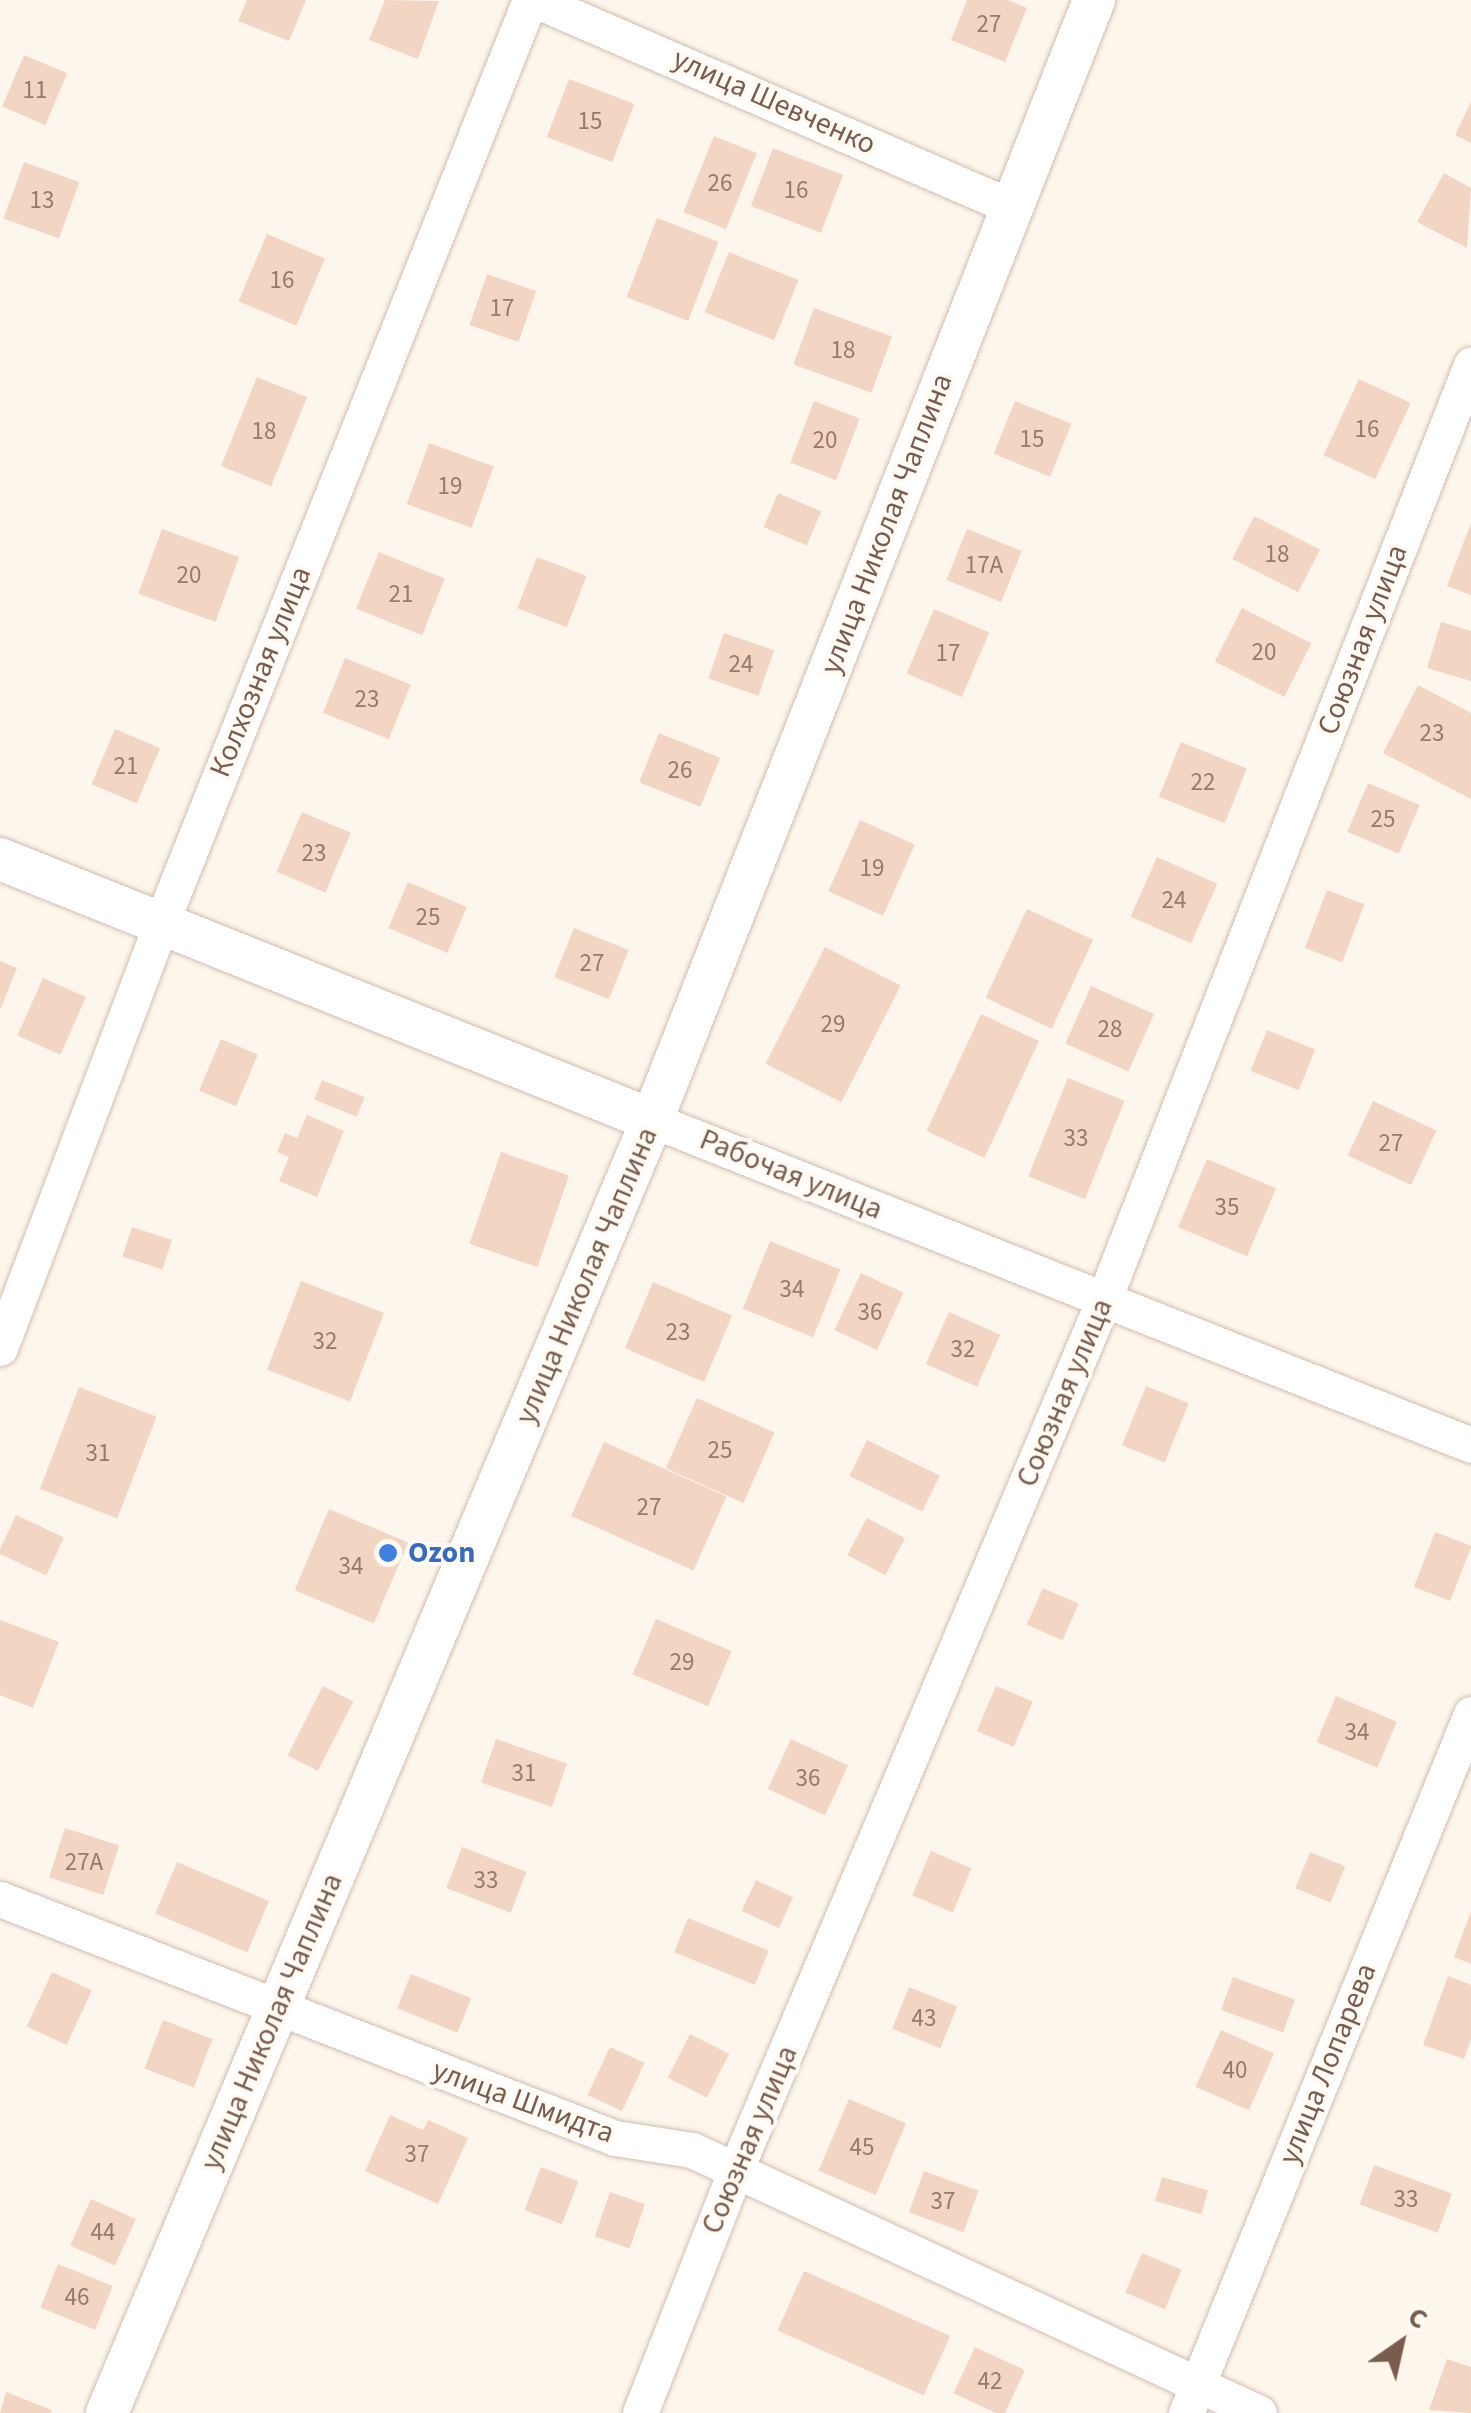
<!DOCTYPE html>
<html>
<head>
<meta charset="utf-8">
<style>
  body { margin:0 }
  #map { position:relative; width:1471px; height:2413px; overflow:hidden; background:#fdf6ec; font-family:"Source Sans 3",sans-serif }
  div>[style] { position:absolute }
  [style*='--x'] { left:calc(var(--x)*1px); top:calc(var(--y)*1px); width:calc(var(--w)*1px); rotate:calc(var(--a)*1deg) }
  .building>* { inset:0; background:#f3d5c3; transform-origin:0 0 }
  .roads { filter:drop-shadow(0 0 2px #d1beb0) drop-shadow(0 0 2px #d1beb0) }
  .minor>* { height:35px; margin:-17.5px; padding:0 17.5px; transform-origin:17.5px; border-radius:17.5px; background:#fff }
  .tertiary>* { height:42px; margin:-21px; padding:0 21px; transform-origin:21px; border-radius:21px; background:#fff }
  .dots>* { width:28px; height:28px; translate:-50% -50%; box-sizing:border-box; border:5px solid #fffaf3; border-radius:50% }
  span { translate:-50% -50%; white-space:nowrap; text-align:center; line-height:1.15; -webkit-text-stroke:8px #fffaf3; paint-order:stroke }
  .number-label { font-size:25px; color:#987a6a }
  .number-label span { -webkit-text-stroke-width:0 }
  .street-label { font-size:30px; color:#7a5c4d }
  .shop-label { font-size:30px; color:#366cbe; font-weight:700 }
  .left { translate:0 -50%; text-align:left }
  .north { position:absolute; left:1351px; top:2293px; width:100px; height:100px; -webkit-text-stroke:8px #fffaf3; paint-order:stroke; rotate:34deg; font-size:28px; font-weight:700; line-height:40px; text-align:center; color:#7a5c4d }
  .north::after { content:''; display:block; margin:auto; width:35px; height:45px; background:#7a5c4d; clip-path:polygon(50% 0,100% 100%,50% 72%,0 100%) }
</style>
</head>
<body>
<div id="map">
  <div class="building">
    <i style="clip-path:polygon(247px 0,306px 0,289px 41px,238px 21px)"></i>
    <i style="clip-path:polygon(385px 0,439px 1px,418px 59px,369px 40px)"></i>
    <i style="clip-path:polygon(967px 0,1008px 0,1027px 8px,1005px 62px,951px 40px)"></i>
    <i style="left:24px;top:55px;width:47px;height:56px;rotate:23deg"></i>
    <i style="left:569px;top:79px;width:70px;height:62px;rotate:21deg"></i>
    <i style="clip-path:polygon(1471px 102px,1471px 143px,1455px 135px)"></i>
    <i style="left:714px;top:136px;width:46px;height:82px;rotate:22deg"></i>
    <i style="left:773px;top:148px;width:75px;height:62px;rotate:21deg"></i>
    <i style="left:24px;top:162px;width:59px;height:60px;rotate:20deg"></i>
    <i style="clip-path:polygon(1444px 173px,1471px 188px,1467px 248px,1417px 222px)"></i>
    <i style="left:657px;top:218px;width:66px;height:85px;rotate:21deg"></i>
    <i style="left:267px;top:234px;width:63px;height:73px;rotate:23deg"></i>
    <i style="left:729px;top:252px;width:75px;height:65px;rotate:22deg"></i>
    <i style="left:487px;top:274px;width:52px;height:54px;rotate:19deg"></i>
    <i style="left:814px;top:308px;width:83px;height:60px;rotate:20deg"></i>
    <i style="left:257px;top:377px;width:54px;height:96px;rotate:22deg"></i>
    <i style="left:1359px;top:379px;width:57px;height:84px;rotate:25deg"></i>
    <i style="left:814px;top:401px;width:49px;height:66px;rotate:21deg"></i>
    <i style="left:1015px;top:401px;width:61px;height:57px;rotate:22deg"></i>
    <i style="left:429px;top:443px;width:69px;height:65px;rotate:20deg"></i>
    <i style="left:778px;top:493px;width:47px;height:37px;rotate:23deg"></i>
    <i style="left:1254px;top:516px;width:74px;height:48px;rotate:27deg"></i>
    <i style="clip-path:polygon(1471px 523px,1471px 595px,1447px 586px)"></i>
    <i style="left:162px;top:529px;width:82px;height:69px;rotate:20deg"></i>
    <i style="left:967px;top:529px;width:59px;height:55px;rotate:22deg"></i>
    <i style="left:379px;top:552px;width:71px;height:61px;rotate:22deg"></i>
    <i style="left:537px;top:557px;width:53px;height:55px;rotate:21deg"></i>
    <i style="left:1242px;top:608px;width:78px;height:60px;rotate:27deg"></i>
    <i style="left:934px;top:609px;width:60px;height:70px;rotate:23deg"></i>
    <i style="clip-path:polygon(1441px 622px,1471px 631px,1471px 681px,1427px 668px)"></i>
    <i style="left:724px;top:633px;width:53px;height:48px;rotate:19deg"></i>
    <i style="left:345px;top:658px;width:71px;height:59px;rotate:22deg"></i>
    <i style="clip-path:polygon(1418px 685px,1471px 713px,1471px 799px,1383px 753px)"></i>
    <i style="left:115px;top:729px;width:49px;height:60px;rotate:23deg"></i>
    <i style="left:659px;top:733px;width:66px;height:53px;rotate:22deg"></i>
    <i style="left:1181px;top:742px;width:71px;height:59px;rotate:22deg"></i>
    <i style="left:1368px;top:783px;width:56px;height:53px;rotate:23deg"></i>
    <i style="left:302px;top:812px;width:53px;height:65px;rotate:23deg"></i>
    <i style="left:860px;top:820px;width:60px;height:78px;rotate:24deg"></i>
    <i style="left:1157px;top:857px;width:66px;height:65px;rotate:24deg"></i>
    <i style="left:408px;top:882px;width:64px;height:50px;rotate:23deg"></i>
    <i style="left:1327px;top:890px;width:40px;height:62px;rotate:21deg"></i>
    <i style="left:1027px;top:909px;width:73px;height:98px;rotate:25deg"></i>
    <i style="left:574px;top:928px;width:59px;height:53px;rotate:22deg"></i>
    <i style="left:825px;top:947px;width:85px;height:131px;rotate:27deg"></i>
    <i style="clip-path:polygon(0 961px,17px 968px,0 1010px)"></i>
    <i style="left:43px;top:978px;width:47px;height:63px;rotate:24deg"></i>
    <i style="left:1091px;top:986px;width:69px;height:63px;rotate:24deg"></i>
    <i style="left:981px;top:1014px;width:64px;height:129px;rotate:25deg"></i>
    <i style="left:1267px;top:1030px;width:52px;height:44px;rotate:22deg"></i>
    <i style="left:221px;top:1039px;width:40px;height:56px;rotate:23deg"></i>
    <i style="left:1068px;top:1078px;width:61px;height:106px;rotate:22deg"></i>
    <i style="left:322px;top:1080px;width:46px;height:21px;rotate:22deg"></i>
    <i style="left:1373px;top:1101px;width:70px;height:60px;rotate:25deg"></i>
    <i style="clip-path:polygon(307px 1115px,344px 1131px,317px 1197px,279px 1181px,289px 1157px,277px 1152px,285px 1133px,297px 1138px)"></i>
    <i style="left:501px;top:1152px;width:72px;height:97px;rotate:19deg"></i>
    <i style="left:1207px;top:1159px;width:75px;height:74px;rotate:23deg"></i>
    <i style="left:132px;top:1227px;width:42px;height:31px;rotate:18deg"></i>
    <i style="left:770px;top:1241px;width:76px;height:73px;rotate:22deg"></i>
    <i style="left:861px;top:1273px;width:47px;height:63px;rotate:25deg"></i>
    <i style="left:301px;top:1281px;width:89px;height:95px;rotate:21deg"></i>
    <i style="left:653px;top:1282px;width:86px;height:72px;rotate:23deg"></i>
    <i style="left:949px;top:1312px;width:56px;height:57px;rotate:24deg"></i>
    <i style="left:1146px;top:1386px;width:46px;height:64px;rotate:22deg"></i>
    <i style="left:79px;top:1387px;width:83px;height:109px;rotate:21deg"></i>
    <i style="left:697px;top:1398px;width:85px;height:77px;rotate:24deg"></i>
    <i style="left:867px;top:1440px;width:81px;height:40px;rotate:26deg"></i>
    <i style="left:604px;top:1442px;width:134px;height:81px;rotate:24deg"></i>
    <i style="left:329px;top:1509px;width:86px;height:88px;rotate:23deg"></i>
    <i style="left:16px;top:1515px;width:53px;height:42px;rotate:25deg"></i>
    <i style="left:867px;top:1518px;width:43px;height:42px;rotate:28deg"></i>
    <i style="left:1435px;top:1532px;width:39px;height:59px;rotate:21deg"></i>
    <i style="left:1043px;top:1588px;width:39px;height:40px;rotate:24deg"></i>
    <i style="left:656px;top:1619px;width:82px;height:60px;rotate:23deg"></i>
    <i style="clip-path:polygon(0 1620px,59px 1642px,33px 1708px,0 1695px)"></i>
    <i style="left:323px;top:1686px;width:34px;height:78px;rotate:27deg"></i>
    <i style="left:996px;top:1686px;width:40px;height:49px;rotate:23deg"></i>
    <i style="left:1336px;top:1696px;width:66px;height:50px;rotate:23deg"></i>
    <i style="left:496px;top:1739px;width:75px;height:46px;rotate:19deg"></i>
    <i style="left:791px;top:1739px;width:63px;height:55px;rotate:25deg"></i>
    <i style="left:65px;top:1828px;width:57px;height:52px;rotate:18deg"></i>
    <i style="left:462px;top:1847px;width:69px;height:44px;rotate:21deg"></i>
    <i style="left:931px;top:1851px;width:44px;height:48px;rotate:23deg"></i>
    <i style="left:1310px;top:1852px;width:38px;height:39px;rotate:22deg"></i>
    <i style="left:177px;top:1862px;width:100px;height:56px;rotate:23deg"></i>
    <i style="left:756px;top:1880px;width:41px;height:34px;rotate:25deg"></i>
    <i style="clip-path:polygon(1471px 1911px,1471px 1964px,1454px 1957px)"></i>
    <i style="left:688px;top:1918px;width:87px;height:37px;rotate:22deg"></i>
    <i style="left:52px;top:1972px;width:44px;height:60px;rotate:25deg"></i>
    <i style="left:411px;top:1974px;width:65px;height:37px;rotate:22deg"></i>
    <i style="clip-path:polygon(1448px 1976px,1471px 1985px,1471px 2039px,1464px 2059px,1423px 2045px)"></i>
    <i style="left:1233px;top:1977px;width:66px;height:35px;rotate:20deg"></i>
    <i style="left:909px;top:1987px;width:52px;height:45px;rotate:22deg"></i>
    <i style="left:163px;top:2020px;width:53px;height:52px;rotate:21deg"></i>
    <i style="left:1221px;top:2030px;width:58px;height:62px;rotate:24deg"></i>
    <i style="left:690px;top:2034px;width:44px;height:49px;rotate:27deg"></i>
    <i style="left:610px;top:2047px;width:38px;height:53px;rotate:25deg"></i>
    <i style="left:849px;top:2099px;width:62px;height:78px;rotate:23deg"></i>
    <i style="clip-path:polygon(390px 2115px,423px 2130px,428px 2120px,468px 2138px,438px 2204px,365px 2171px)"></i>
    <i style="left:1374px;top:2165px;width:83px;height:42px;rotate:20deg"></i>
    <i style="left:541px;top:2167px;width:40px;height:46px;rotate:21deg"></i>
    <i style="left:924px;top:2171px;width:58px;height:44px;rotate:20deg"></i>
    <i style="left:1162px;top:2177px;width:48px;height:25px;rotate:16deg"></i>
    <i style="left:610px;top:2192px;width:37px;height:47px;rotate:19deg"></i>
    <i style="left:91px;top:2199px;width:49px;height:51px;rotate:24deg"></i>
    <i style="left:1142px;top:2253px;width:43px;height:43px;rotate:23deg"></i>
    <i style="left:58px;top:2264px;width:59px;height:47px;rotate:22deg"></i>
    <i style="left:804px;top:2271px;width:160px;height:65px;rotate:24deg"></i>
    <i style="left:975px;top:2347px;width:55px;height:51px;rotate:25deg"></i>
    <i style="clip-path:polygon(1447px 2359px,1471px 2367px,1471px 2413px,1429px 2410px)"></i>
    <i style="clip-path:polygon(6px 2392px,52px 2410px,51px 2413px,0 2413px)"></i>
  </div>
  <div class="roads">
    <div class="minor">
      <i style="--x:535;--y:0;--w:520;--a:23.46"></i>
      <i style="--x:652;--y:1120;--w:881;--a:21.64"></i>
      <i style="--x:0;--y:1348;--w:457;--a:-69.2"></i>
      <i style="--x:162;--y:921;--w:992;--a:-68.22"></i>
      <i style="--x:0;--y:1899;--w:660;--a:21.24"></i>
      <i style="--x:615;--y:2138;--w:78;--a:8.9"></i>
      <i style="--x:692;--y:2150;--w:625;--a:24.88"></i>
      <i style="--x:640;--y:2413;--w:262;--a:-68.5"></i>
      <i style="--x:736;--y:2169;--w:945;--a:-67.07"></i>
      <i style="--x:1104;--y:1299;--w:1004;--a:-68.55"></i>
      <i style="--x:1186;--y:2413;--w:755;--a:-67.82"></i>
    </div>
    <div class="tertiary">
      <i style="--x:0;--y:859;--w:702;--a:21.82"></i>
      <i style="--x:107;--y:2413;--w:1403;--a:-67.14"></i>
      <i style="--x:652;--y:1120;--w:1204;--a:-68.46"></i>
    </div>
  </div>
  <div class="dots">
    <i style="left:388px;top:1553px;background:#3f7fe0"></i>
  </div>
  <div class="number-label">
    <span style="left:989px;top:24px">27</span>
    <span style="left:35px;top:90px">11</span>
    <span style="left:590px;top:121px">15</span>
    <span style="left:720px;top:183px">26</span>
    <span style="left:796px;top:190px">16</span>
    <span style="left:42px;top:200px">13</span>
    <span style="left:282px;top:280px">16</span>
    <span style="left:502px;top:308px">17</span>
    <span style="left:843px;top:350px">18</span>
    <span style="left:1367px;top:429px">16</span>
    <span style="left:264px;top:431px">18</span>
    <span style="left:1032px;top:439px">15</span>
    <span style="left:825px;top:440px">20</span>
    <span style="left:450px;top:486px">19</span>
    <span style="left:1277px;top:554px">18</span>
    <span style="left:984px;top:565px">17А</span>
    <span style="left:189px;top:575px">20</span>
    <span style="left:401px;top:594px">21</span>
    <span style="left:1264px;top:652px">20</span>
    <span style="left:948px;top:653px">17</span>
    <span style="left:741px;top:664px">24</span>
    <span style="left:367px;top:699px">23</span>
    <span style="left:1432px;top:733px">23</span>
    <span style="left:126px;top:766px">21</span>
    <span style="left:680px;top:770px">26</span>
    <span style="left:1203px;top:782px">22</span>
    <span style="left:1383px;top:819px">25</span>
    <span style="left:314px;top:853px">23</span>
    <span style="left:872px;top:868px">19</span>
    <span style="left:1174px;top:900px">24</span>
    <span style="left:428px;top:917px">25</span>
    <span style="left:592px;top:963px">27</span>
    <span style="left:833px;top:1024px">29</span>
    <span style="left:1110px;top:1029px">28</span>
    <span style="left:1076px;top:1138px">33</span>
    <span style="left:1391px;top:1143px">27</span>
    <span style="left:1227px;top:1207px">35</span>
    <span style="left:792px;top:1289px">34</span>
    <span style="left:870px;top:1312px">36</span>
    <span style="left:678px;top:1332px">23</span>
    <span style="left:325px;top:1341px">32</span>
    <span style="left:963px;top:1349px">32</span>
    <span style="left:720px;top:1450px">25</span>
    <span style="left:98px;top:1453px">31</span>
    <span style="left:649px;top:1507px">27</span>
    <span style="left:351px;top:1566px">34</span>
    <span style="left:682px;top:1662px">29</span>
    <span style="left:1357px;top:1732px">34</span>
    <span style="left:524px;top:1773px">31</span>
    <span style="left:808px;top:1778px">36</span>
    <span style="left:84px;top:1862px">27А</span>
    <span style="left:486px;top:1880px">33</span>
    <span style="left:924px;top:2018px">43</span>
    <span style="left:1235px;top:2070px">40</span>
    <span style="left:862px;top:2147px">45</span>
    <span style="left:417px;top:2154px">37</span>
    <span style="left:1406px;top:2199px">33</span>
    <span style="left:943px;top:2201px">37</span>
    <span style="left:103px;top:2232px">44</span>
    <span style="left:77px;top:2297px">46</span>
    <span style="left:990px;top:2381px">42</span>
  </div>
  <div class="street-label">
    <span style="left:774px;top:102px;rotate:24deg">улица Шевченко</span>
    <span style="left:887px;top:524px;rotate:-69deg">улица Николая Чаплина</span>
    <span style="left:1363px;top:640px;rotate:-69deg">Союзная улица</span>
    <span style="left:261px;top:672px;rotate:-68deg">Колхозная улица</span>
    <span style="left:791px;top:1175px;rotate:22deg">Рабочая улица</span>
    <span style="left:587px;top:1276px;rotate:-67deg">улица Николая Чаплина</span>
    <span style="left:1065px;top:1393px;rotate:-67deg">Союзная улица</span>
    <span style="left:272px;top:2022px;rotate:-67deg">улица Николая Чаплина</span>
    <span style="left:1328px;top:2064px;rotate:-68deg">улица Лопарева</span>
    <span style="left:523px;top:2102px;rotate:20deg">улица Шмидта</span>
    <span style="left:750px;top:2140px;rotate:-67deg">Союзная улица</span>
  </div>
  <div class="shop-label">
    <span class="left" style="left:408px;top:1553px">Ozon</span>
  </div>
  <div class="north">С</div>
</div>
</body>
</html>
